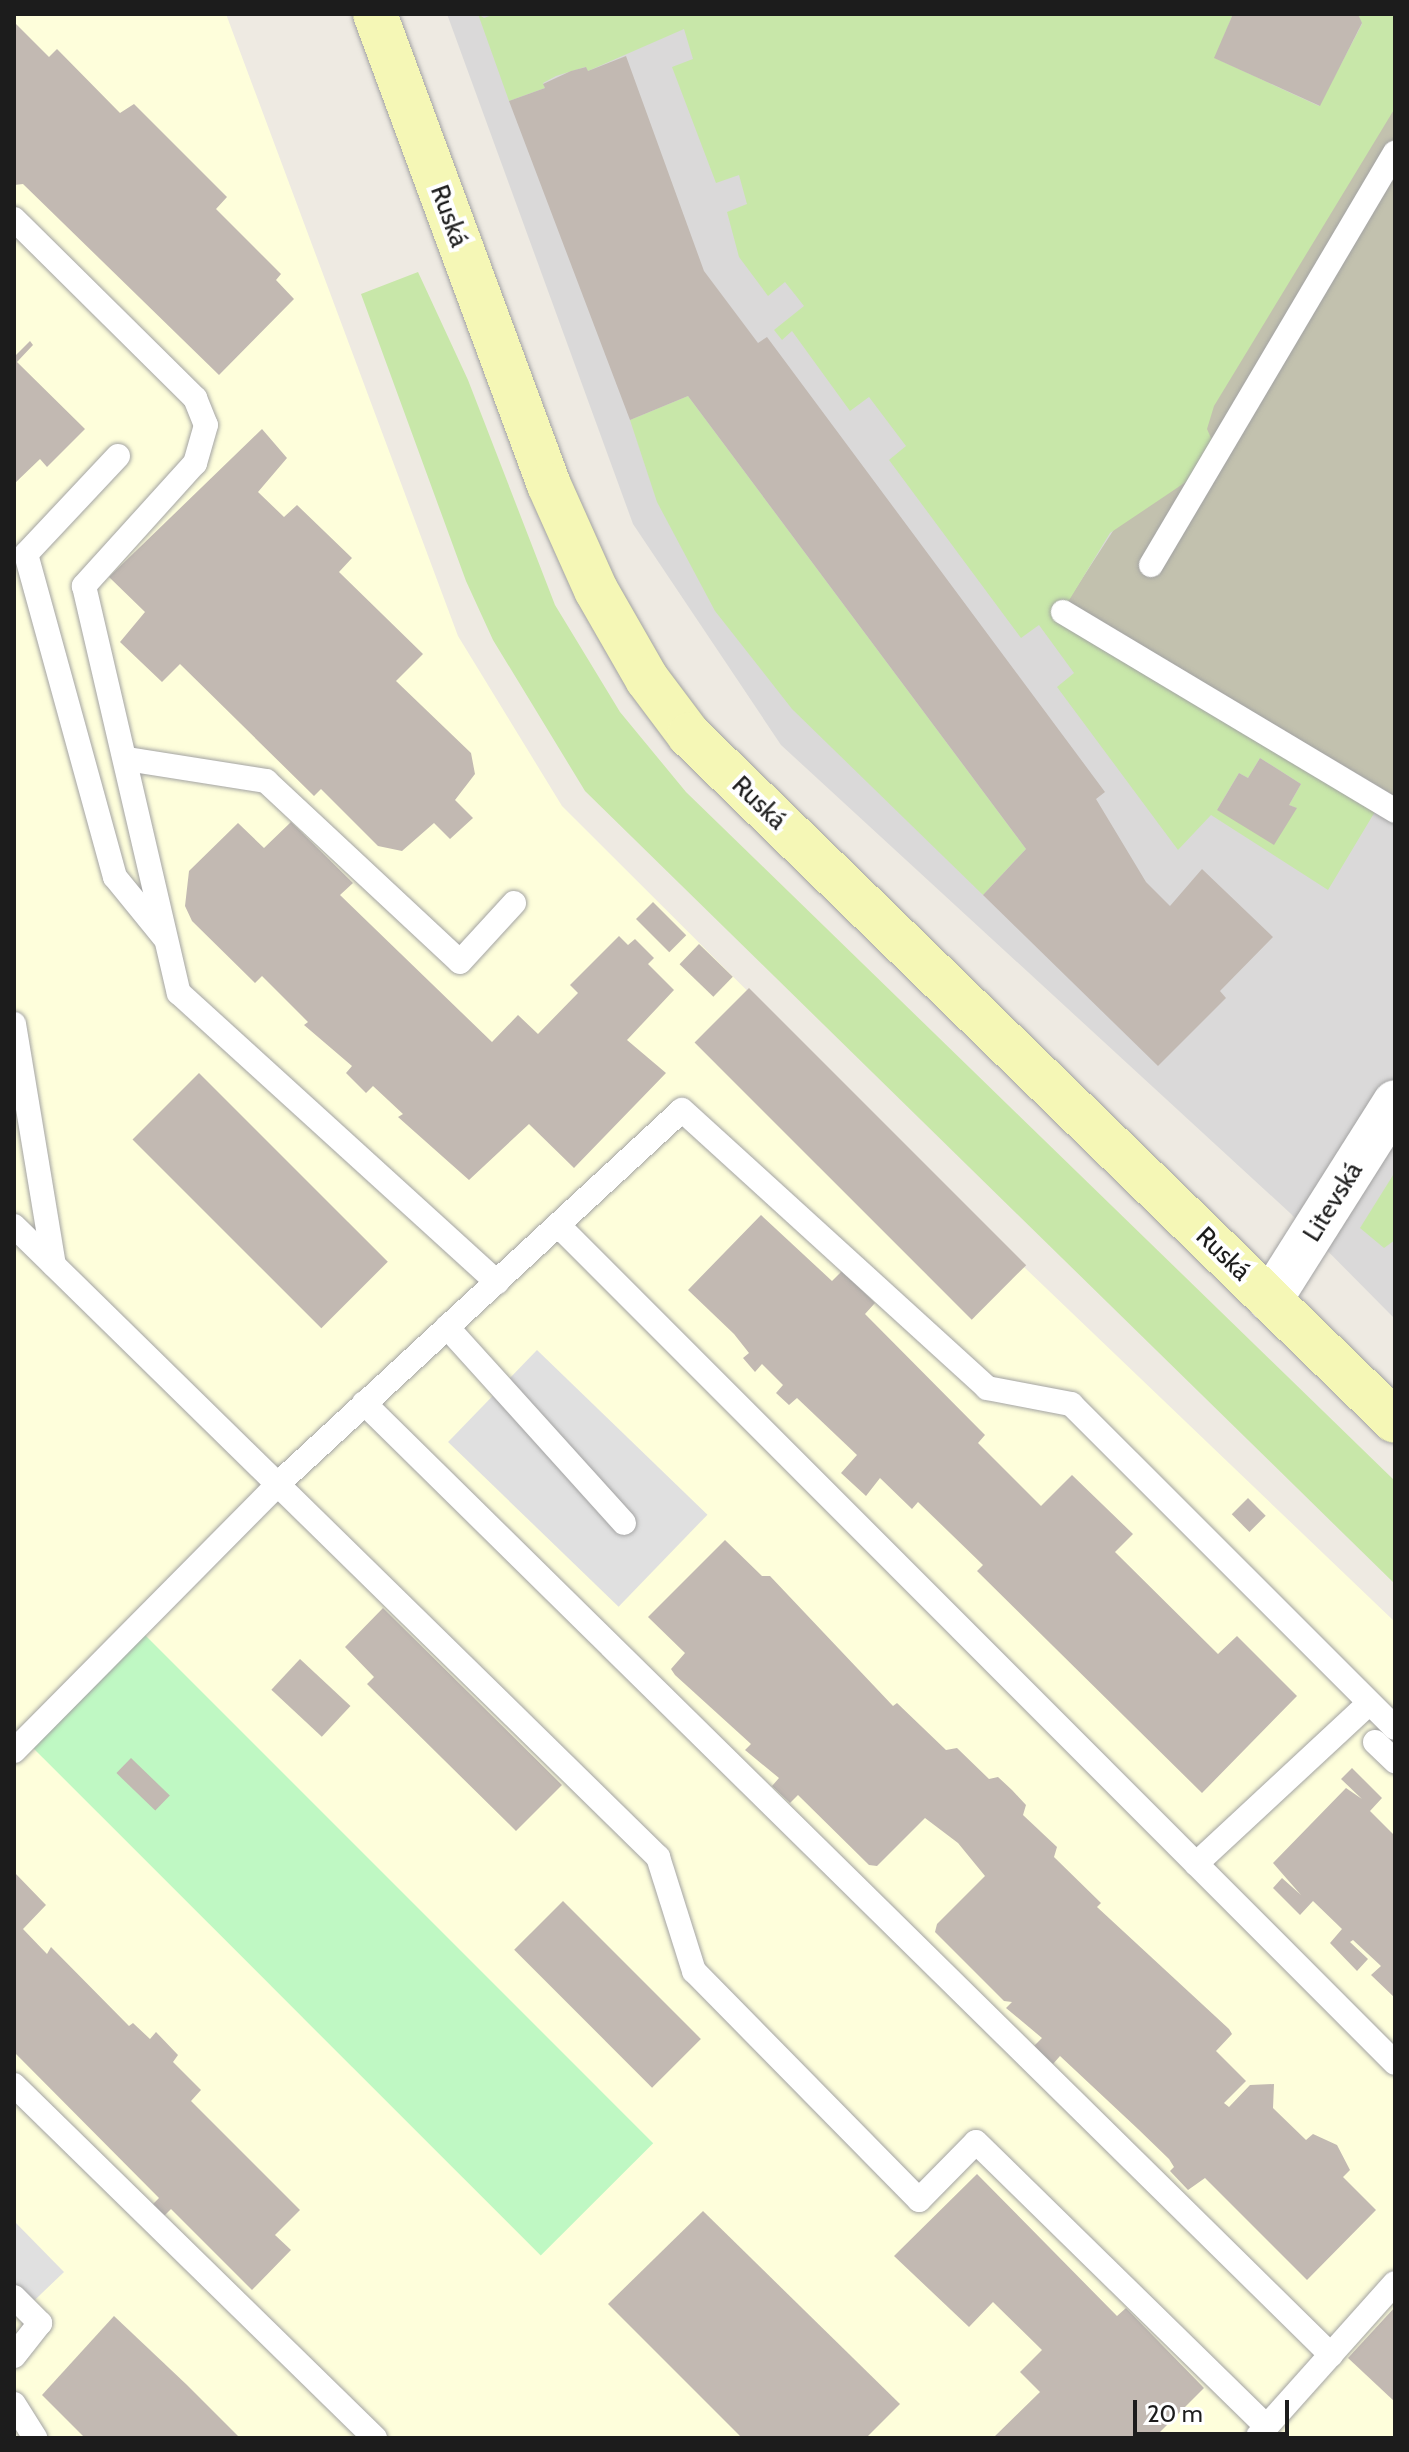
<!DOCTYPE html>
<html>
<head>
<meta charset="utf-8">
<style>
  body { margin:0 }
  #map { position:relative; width:1409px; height:2452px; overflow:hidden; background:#eeeae2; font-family:Cabin,sans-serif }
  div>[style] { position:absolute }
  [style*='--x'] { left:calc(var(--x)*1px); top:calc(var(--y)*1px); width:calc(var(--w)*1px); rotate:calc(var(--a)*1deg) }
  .residential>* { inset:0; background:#dad9d9 }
  .education>* { inset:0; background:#fefedb }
  .construction>* { inset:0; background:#c2c1ae }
  .grass>* { inset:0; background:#c8e7a9 }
  .park>* { inset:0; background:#bff8c3; transform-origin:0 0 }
  .parking>* { inset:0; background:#e0e0e0; transform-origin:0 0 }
  .building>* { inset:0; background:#c2b9b2; transform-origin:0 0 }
  .roads { filter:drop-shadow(0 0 2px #a3a3a3) drop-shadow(0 0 2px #a3a3a3) }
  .lane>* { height:24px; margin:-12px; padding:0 12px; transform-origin:12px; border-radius:12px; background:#fff }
  .street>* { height:44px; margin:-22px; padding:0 22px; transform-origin:22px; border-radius:22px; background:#fff }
  .secondary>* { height:44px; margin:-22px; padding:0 22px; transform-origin:22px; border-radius:22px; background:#f5f7b6 }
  span { translate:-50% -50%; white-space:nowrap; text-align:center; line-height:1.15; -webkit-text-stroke:8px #fff; paint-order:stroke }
  .street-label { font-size:26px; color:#1c1c1c }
  .frame { position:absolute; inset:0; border:16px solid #1c1c1c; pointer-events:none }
  .scale { position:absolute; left:1133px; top:2400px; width:156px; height:36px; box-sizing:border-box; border:4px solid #1c1c1c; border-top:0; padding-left:10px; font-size:24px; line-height:28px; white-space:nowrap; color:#1c1c1c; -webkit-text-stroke:6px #fff; paint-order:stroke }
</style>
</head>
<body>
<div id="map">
  <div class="residential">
    <i style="clip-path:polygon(447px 14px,1395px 14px,1395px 1319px,1290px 1213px,781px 745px,633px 524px)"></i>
  </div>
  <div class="education">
    <i style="clip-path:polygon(14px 14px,226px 14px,458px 636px,562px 806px,1024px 1267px,1395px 1622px,1394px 2438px,14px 2438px)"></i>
  </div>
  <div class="construction">
    <i style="clip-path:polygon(1395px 95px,1395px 796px,1067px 602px)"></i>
  </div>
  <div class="grass">
    <i style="clip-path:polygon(evenodd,478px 14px,484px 18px,495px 14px,1233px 14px,1215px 58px,1319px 106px,1362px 24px,1358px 14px,1395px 14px,1395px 108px,1214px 406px,1207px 429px,1216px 449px,1226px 455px,1110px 533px,1068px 602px,1385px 795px,1328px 890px,1211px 815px,1178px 850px,1057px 687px,1074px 673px,1039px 625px,1021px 638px,889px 460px,906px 446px,869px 397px,850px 411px,792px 331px,782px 340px,774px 330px,804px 306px,785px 282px,768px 296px,739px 257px,727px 212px,747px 204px,739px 175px,716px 183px,672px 67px,693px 59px,684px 29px,588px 71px,585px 67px,556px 76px,543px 83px,545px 88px,509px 101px,478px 14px,1260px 758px,1301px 784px,1289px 805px,1296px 808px,1217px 810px,1239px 773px,1248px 778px,1260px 758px)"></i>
    <i style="clip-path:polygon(418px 272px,468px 380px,555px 605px,620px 712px,686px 792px,1395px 1481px,1395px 1584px,585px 791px,493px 640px,466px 581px,361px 294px)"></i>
    <i style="clip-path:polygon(688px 396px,1026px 849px,983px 895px,792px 709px,715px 611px,657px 502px,630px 420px)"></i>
    <i style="clip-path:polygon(1395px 1172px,1395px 1240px,1384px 1248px,1360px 1228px)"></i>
  </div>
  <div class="park">
    <i style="left:137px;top:1627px;width:730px;height:159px;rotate:45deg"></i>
  </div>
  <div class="parking">
    <i style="left:537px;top:1350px;width:237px;height:128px;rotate:44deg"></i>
    <i style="clip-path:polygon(14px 2221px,64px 2272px,17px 2317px,14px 2314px)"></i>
  </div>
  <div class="building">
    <i style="clip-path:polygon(1233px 14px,1358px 14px,1362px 23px,1320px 106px,1214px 58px)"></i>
    <i style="clip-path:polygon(14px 22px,49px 57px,57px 49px,120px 113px,134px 104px,227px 197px,216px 209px,281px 274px,276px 280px,294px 299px,219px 375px,23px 184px,14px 185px)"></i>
    <i style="clip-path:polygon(626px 56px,704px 271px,758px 343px,767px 337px,1105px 792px,1096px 799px,1146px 882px,1170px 906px,1202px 869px,1273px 937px,1220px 991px,1226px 998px,1158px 1066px,983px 895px,1026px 849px,688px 396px,630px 420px,509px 101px,545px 88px,543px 84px,571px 71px,586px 67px,588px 71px)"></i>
    <i style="clip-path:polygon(30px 341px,33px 345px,17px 362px,85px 429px,47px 467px,40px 459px,14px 484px,14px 357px)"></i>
    <i style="clip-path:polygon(262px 429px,287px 458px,258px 492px,284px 517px,297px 505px,352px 558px,339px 572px,423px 654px,396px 681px,471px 753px,475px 774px,455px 800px,473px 818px,450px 839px,434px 823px,402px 851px,378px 846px,321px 789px,314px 796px,180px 664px,162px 682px,120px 642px,145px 612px,109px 577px)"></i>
    <i style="clip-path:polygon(1260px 758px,1301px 784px,1289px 805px,1297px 808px,1274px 845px,1217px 810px,1239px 773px,1248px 778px)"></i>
    <i style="clip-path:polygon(291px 822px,353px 883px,340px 895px,492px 1042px,518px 1015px,538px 1034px,578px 993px,570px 985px,619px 936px,628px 945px,635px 939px,654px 958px,648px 964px,674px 990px,627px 1040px,666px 1073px,574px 1168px,529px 1124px,469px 1180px,398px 1117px,403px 1114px,373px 1086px,366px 1093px,346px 1073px,352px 1066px,304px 1025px,308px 1022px,262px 976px,255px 983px,192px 921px,185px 906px,189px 871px,238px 823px,264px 848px)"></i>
    <i style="left:653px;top:902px;width:47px;height:24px;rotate:45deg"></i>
    <i style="left:699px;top:944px;width:47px;height:28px;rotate:44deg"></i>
    <i style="left:749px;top:988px;width:392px;height:77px;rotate:45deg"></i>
    <i style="left:199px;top:1073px;width:267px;height:94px;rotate:45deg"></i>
    <i style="clip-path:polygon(761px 1215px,832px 1281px,842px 1271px,875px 1303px,865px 1314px,985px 1435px,978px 1443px,1041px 1506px,1072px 1475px,1133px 1534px,1115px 1552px,1218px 1654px,1237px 1636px,1297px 1696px,1202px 1793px,977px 1571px,983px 1565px,918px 1502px,912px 1509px,880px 1478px,866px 1496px,841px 1473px,857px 1455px,797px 1398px,789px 1405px,776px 1393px,783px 1385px,762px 1364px,755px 1372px,743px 1358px,749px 1353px,734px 1334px,688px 1290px)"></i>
    <i style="left:1248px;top:1498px;width:25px;height:23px;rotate:45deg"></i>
    <i style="clip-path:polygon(725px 1540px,762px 1576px,770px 1576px,893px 1706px,897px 1703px,946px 1750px,957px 1748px,989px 1779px,998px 1777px,1012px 1790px,1026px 1805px,1023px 1815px,1057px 1847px,1054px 1857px,1101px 1903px,1097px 1907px,1229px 2029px,1232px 2034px,1216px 2051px,1246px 2081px,1224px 2103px,1229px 2107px,1250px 2085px,1274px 2084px,1273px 2108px,1306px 2140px,1313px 2134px,1337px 2145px,1350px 2170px,1343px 2177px,1376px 2210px,1307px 2280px,1205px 2178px,1188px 2190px,1170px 2171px,1174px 2167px,1169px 2159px,1138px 2129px,1060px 2056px,1053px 2064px,1034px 2046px,1042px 2038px,1006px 2008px,1012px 2002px,1004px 2001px,935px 1932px,937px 1924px,985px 1876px,958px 1843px,925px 1818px,877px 1866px,869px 1865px,798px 1795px,790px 1803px,772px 1786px,779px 1778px,745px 1750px,751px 1744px,675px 1675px,671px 1669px,685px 1653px,648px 1617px)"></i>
    <i style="clip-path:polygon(383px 1608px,562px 1785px,516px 1831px,367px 1684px,374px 1677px,345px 1647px)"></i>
    <i style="left:300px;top:1659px;width:69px;height:42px;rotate:43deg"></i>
    <i style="left:131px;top:1758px;width:54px;height:21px;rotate:44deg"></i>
    <i style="clip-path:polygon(1352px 1768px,1382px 1798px,1370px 1811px,1395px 1836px,1395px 1998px,1371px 1975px,1381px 1966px,1353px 1940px,1350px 1942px,1368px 1959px,1357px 1971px,1330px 1943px,1342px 1929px,1313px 1901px,1300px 1915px,1273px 1888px,1282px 1878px,1301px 1895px,1273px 1863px,1346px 1788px,1362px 1799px,1341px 1779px)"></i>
    <i style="clip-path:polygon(14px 1872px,46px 1905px,23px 1929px,47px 1954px,51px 1947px,129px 2026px,133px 2023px,150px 2039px,156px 2032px,178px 2055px,173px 2062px,201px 2090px,191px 2101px,300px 2210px,275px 2235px,291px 2250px,252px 2290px,171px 2209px,162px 2218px,150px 2207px,159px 2198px,14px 2052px)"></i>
    <i style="left:563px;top:1901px;width:195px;height:69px;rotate:45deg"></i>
    <i style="clip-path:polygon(977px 2174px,1117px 2316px,1126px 2308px,1204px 2388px,1154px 2438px,993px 2438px,1040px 2392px,1020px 2372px,1042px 2350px,993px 2302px,969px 2327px,894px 2256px)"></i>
    <i style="clip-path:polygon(703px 2211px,900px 2404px,866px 2438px,742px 2438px,608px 2304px)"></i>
    <i style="clip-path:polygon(1395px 2307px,1395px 2402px,1348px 2358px)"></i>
    <i style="clip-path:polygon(114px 2316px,187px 2385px,240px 2438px,85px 2438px,42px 2395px)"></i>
  </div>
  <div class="roads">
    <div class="lane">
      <i style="--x:14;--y:219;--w:255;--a:44.7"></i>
      <i style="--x:195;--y:398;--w:29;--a:68"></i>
      <i style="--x:206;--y:425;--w:40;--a:106"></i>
      <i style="--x:195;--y:463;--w:166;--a:132.1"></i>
      <i style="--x:84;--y:586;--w:418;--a:76.9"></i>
      <i style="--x:179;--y:993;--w:430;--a:42.3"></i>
      <i style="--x:118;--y:456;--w:134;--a:133.2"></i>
      <i style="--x:26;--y:554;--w:335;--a:74.6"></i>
      <i style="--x:115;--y:877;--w:77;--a:50.8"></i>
      <i style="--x:1151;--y:565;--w:479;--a:-59.4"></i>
      <i style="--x:1063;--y:612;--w:387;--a:30.9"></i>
      <i style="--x:127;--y:759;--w:141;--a:9"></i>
      <i style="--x:266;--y:781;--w:265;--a:43"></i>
      <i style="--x:460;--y:962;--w:80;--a:-47.5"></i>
      <i style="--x:14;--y:1024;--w:244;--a:80.6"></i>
      <i style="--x:558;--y:1225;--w:1184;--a:45.03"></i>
      <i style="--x:14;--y:1226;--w:902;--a:44.42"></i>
      <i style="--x:658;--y:1857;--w:120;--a:72.5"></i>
      <i style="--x:694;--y:1971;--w:321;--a:45.5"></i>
      <i style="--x:919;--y:2200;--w:81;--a:-45.5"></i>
      <i style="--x:976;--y:2142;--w:407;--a:44.4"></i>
      <i style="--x:447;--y:1327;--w:264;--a:47.9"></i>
      <i style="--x:364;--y:1403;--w:1357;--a:44.55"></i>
      <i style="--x:1375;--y:1742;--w:28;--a:44"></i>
      <i style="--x:14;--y:1751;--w:377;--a:-45.3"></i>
      <i style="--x:279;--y:1483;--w:549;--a:-42.79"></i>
      <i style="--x:682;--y:1110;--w:413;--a:42.3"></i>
      <i style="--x:987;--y:1388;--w:86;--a:10.8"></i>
      <i style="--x:1071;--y:1404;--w:458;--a:45"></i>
      <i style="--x:1196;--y:1864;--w:236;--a:-42.9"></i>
      <i style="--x:14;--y:2085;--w:505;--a:44.36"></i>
      <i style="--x:14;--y:2297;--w:37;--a:45"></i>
      <i style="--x:40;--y:2323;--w:42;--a:128.2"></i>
      <i style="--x:14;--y:2404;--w:40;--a:58"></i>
      <i style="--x:1258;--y:2436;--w:205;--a:-48.2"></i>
    </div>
    <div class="street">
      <i style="--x:1270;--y:1300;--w:234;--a:-57.7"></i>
    </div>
    <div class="secondary">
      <i style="--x:375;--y:14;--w:502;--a:69.72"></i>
      <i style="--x:549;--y:485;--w:115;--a:65.9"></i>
      <i style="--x:596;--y:590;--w:103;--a:60.2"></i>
      <i style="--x:647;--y:679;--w:70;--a:53.1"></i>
      <i style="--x:689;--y:735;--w:984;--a:44.18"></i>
    </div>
  </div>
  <div class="street-label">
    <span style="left:449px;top:216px;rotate:70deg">Ruská</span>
    <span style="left:759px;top:803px;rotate:44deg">Ruská</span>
    <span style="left:1333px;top:1202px;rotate:-58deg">Litevská</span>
    <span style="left:1223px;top:1254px;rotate:44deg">Ruská</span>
  </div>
  <div class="frame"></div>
  <div class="scale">20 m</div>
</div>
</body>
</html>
